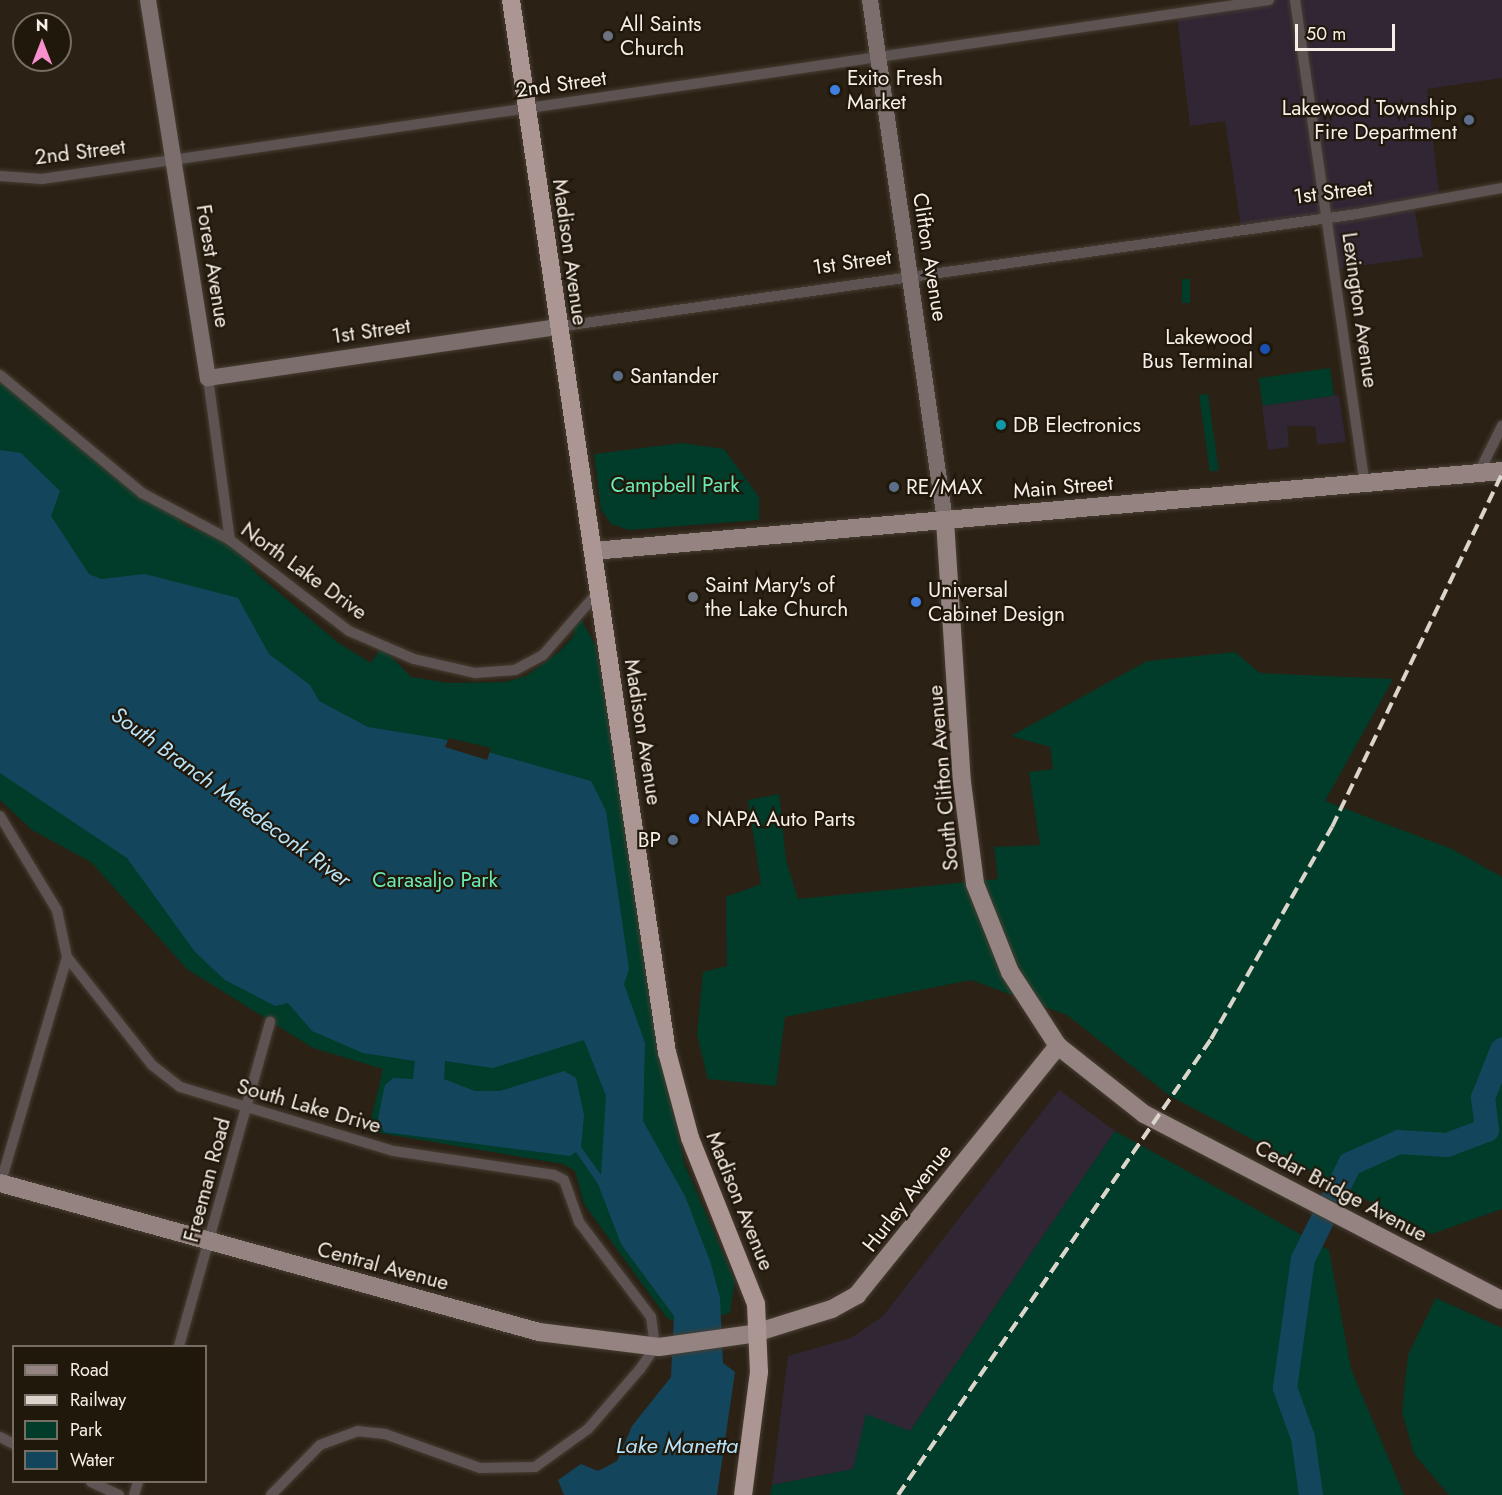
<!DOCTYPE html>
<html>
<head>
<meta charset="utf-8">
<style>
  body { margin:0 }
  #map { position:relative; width:1502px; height:1495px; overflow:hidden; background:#2b2115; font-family:Jost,sans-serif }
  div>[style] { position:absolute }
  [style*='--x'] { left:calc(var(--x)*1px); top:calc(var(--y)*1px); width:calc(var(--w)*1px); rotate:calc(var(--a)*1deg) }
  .industrial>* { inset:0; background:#302634 }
  .green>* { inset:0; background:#003c29; transform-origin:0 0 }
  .water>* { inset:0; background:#13465c }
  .pier>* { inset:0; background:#2b2115 }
  .river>* { height:24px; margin:-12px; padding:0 12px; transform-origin:12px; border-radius:12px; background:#13465c }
  .roads { filter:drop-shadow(0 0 2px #473e32) drop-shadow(0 0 2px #473e32) }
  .street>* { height:10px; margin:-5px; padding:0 5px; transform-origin:5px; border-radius:5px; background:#5c5352 }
  .secondary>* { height:16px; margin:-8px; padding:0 8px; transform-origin:8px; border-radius:8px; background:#7c6e6d }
  .primary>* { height:18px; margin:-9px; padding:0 9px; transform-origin:9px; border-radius:9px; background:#948381 }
  .highway>* { height:18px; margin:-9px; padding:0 9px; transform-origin:9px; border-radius:9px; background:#ab9694 }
  .rail>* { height:4px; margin-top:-2px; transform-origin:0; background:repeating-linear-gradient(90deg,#dcd5cc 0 12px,transparent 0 18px) }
  .dots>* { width:16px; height:16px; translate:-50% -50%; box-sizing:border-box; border:3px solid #21180c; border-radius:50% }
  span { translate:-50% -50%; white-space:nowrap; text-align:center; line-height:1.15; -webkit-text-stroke:4.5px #21180c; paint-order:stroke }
  .poi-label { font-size:21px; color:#f6efe7 }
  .left { translate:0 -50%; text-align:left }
  .right { translate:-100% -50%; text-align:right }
  .street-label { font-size:21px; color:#f6efe7 }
  .park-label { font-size:21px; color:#6bebb8 }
  .water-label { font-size:22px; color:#b7e3f9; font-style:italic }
  .legend { position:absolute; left:12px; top:1345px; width:195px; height:138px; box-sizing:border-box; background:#21180c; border:2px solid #766e64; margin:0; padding:8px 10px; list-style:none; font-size:18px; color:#f6efe7 }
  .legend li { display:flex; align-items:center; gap:12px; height:30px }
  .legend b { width:30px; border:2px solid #766e64 }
  .north { position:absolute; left:12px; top:12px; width:60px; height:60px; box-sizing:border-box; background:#21180c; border:2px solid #766e64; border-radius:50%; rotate:0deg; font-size:16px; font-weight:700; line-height:24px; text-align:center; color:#f6efe7 }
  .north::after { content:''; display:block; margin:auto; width:21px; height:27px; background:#f890cd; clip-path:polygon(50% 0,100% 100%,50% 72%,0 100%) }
  .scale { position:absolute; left:1295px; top:24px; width:100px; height:27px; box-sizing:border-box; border:3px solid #f6efe7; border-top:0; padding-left:8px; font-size:18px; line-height:21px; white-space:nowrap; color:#f6efe7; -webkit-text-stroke:4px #21180c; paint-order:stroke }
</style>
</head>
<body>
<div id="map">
  <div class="industrial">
    <i style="clip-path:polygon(1247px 0,1502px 0,1502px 78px,1427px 89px,1440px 202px,1414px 207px,1423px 257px,1337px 269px,1328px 220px,1242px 233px,1225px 121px,1190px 126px,1176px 10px)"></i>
    <i style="clip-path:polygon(1339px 395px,1346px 442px,1317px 445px,1315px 426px,1287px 426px,1289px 447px,1268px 450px,1262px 406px)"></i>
    <i style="clip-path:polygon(1059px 1090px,1115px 1131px,910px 1431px,854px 1469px,772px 1485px,788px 1356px,851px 1338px,883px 1316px)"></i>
  </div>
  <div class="green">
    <i style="left:1182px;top:279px;width:8px;height:24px"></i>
    <i style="left:1330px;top:368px;width:28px;height:72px;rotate:82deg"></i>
    <i style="clip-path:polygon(0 375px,188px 527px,230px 540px,256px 573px,337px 642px,371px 663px,382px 647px,411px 677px,448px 683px,505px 682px,526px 676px,559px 652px,573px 637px,578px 614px,596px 646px,666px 1081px,684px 1163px,735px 1281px,730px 1313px,681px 1324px,667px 1318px,584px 1204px,575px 1171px,563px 1164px,368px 1131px,383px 1069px,313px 1048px,187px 969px,91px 862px,32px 830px,0 800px)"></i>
    <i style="left:1208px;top:394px;width:77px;height:9px;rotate:82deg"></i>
    <i style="clip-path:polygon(682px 443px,724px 449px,759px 497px,759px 520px,629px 530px,611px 524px,601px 509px,594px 454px)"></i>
    <i style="clip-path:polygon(1235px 652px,1260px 673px,1393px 679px,1325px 801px,1452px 849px,1502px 877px,1502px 1209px,1432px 1234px,1170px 1096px,1067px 1015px,971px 980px,785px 1017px,776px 1086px,708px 1079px,697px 1035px,703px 972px,727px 966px,726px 897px,761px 884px,748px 800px,779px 794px,786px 860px,798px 899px,998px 879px,994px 847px,1040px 845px,1029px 772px,1053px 769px,1050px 747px,1011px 736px,1147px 661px)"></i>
    <i style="clip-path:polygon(1115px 1131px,1329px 1250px,1351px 1369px,1404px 1495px,770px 1495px,772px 1485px,853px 1469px,866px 1414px,910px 1431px)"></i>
    <i style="clip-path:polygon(1436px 1298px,1502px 1328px,1502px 1495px,1449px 1495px,1414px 1454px,1402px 1412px,1408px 1355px)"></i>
  </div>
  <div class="water">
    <i style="clip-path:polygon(evenodd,0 450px,21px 453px,60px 491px,51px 516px,89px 574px,101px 579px,145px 574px,238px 598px,269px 654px,310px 685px,319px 701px,368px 727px,442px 739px,591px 781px,606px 811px,629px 969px,624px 984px,645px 1043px,643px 1121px,685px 1196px,711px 1264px,720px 1298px,723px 1363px,735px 1372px,717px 1495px,564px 1495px,558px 1480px,581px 1464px,598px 1471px,617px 1461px,632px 1426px,671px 1377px,674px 1316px,621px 1244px,598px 1184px,576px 1152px,570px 1156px,384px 1132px,378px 1118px,385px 1085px,393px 1078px,413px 1079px,415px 1061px,363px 1053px,312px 1031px,288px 1003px,275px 1006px,225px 980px,195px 952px,127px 858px,0 773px,0 450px,584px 1040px,606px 1096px,601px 1175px,581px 1147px,584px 1115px,576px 1078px,564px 1071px,500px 1091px,475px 1091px,444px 1079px,445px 1061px,493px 1068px,584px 1040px)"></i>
  </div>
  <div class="pier">
    <i style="clip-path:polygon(449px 738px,491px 748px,487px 760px,445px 747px)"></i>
  </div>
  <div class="river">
    <i style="--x:1311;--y:1495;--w:58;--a:-98"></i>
    <i style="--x:1303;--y:1438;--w:53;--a:-109.8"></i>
    <i style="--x:1285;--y:1388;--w:130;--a:-82.1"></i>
    <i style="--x:1303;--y:1259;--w:106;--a:-63.7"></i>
    <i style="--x:1350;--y:1164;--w:54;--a:-24.2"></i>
    <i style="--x:1399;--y:1142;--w:48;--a:3.6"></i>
    <i style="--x:1447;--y:1145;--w:43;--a:-20.6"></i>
    <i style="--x:1487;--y:1130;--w:32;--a:-97"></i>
    <i style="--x:1483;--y:1098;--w:52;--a:-68.4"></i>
  </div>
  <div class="roads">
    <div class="street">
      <i style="--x:1295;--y:0;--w:488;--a:81.8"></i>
      <i style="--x:0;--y:176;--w:42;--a:4.1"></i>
      <i style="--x:42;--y:179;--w:1240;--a:-8.3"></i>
      <i style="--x:557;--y:327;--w:808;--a:-8.04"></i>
      <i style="--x:1357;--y:214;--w:147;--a:-10.2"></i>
      <i style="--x:0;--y:375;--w:185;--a:39.7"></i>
      <i style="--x:142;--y:493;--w:100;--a:28.1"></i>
      <i style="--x:230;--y:540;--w:150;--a:37.4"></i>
      <i style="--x:349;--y:631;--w:71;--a:23.3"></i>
      <i style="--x:414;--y:659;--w:63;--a:12.9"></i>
      <i style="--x:475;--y:673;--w:40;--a:-4.3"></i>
      <i style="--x:515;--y:670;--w:32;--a:-28"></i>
      <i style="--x:543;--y:655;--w:85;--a:-48.8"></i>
      <i style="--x:208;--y:378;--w:163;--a:82.3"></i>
      <i style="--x:1478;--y:474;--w:54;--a:-63.4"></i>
      <i style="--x:0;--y:816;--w:110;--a:58.8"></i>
      <i style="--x:57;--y:910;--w:48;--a:78"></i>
      <i style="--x:67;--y:957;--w:137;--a:51.8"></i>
      <i style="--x:152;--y:1065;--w:36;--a:38"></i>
      <i style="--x:180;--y:1087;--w:223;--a:16.7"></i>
      <i style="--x:394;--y:1151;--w:162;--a:8.5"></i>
      <i style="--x:554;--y:1175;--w:11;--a:27"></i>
      <i style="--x:564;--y:1180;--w:45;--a:70.3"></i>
      <i style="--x:579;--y:1222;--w:119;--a:52.8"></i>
      <i style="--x:651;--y:1317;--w:30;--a:82"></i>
      <i style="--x:655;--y:1347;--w:27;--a:124"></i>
      <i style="--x:640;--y:1369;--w:79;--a:130.9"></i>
      <i style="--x:588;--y:1429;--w:65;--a:144.4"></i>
      <i style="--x:535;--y:1467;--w:55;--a:179"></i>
      <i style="--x:480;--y:1468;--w:101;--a:-160.3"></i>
      <i style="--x:385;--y:1434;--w:27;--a:-174"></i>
      <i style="--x:358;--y:1431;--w:40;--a:159.8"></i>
      <i style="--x:320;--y:1445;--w:70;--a:134.4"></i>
      <i style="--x:0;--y:1185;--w:238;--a:-73.6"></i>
      <i style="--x:179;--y:1346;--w:337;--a:-74.3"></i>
      <i style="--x:0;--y:1437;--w:16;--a:27"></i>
      <i style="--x:91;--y:1482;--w:31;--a:25"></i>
      <i style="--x:134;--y:1495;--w:14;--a:-73"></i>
    </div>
    <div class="secondary">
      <i style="--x:148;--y:0;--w:383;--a:81"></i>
      <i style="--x:208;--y:378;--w:353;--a:-8.3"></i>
      <i style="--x:870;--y:0;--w:526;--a:81.81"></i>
    </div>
    <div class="primary">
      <i style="--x:945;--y:521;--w:262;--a:86.3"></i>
      <i style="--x:962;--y:782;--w:103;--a:82.7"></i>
      <i style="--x:975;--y:884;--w:95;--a:68.3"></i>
      <i style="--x:1010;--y:972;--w:88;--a:57"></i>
      <i style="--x:1058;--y:1046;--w:110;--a:38.3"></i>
      <i style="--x:1144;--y:1114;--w:403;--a:27.5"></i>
      <i style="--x:593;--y:551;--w:913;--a:-5.03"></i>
      <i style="--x:0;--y:1183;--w:559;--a:15.45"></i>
      <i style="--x:539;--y:1332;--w:121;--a:7.1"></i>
      <i style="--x:659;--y:1347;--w:94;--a:-8"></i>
      <i style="--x:752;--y:1334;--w:84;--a:-17.4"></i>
      <i style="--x:832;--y:1309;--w:29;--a:-29"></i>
      <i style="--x:857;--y:1295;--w:320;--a:-51.1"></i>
    </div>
    <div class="highway">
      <i style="--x:511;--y:0;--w:1064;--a:81.57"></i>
      <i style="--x:667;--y:1052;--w:89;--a:75"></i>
      <i style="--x:690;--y:1138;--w:179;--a:68.3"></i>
      <i style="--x:756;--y:1304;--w:68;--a:87.5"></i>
      <i style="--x:759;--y:1372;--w:124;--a:97.4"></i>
    </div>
  </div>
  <div class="rail">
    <i style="--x:898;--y:1495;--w:553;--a:-55.53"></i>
    <i style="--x:1211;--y:1039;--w:244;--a:-60.3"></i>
    <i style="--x:1332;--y:827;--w:392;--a:-64.3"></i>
  </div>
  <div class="dots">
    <i style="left:608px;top:36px;background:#6b7280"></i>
    <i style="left:835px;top:90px;background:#3f7fe0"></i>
    <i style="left:1469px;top:120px;background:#5c6f8a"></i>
    <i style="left:1265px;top:349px;background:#1a4fb4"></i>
    <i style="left:618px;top:376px;background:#5c6f8a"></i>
    <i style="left:1001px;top:425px;background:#0f9aa8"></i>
    <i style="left:894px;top:487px;background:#5c6f8a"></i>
    <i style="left:693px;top:597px;background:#6b7280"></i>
    <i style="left:916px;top:602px;background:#3f7fe0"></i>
    <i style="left:694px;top:819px;background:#3f7fe0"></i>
    <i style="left:673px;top:840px;background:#5c6f8a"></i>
  </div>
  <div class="poi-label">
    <span class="left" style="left:620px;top:36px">All Saints<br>Church</span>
    <span class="left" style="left:847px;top:90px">Exito Fresh<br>Market</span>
    <span class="right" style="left:1457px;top:120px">Lakewood Township<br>Fire Department</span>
    <span class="right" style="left:1253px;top:349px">Lakewood<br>Bus Terminal</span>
    <span class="left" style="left:630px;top:376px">Santander</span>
    <span class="left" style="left:1013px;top:425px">DB Electronics</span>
    <span class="left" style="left:906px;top:487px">RE/MAX</span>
    <span class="left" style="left:705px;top:597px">Saint Mary's of<br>the Lake Church</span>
    <span class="left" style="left:928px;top:602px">Universal<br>Cabinet Design</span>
    <span class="left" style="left:706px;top:819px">NAPA Auto Parts</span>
    <span class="right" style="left:661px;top:840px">BP</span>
  </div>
  <div class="street-label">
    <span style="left:561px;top:84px;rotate:-8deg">2nd Street</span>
    <span style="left:80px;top:152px;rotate:-7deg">2nd Street</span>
    <span style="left:1333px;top:192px;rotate:-7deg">1st Street</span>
    <span style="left:570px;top:252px;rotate:82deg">Madison Avenue</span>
    <span style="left:930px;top:257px;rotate:81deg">Clifton Avenue</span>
    <span style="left:852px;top:262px;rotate:-8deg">1st Street</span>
    <span style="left:213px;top:266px;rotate:81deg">Forest Avenue</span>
    <span style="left:1360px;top:310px;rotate:82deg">Lexington Avenue</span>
    <span style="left:371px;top:331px;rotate:-8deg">1st Street</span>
    <span style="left:1063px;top:487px;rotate:-5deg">Main Street</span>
    <span style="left:304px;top:571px;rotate:36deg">North Lake Drive</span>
    <span style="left:643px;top:732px;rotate:81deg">Madison Avenue</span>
    <span style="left:943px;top:778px;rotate:-95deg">South Clifton Avenue</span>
    <span style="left:309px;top:1106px;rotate:16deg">South Lake Drive</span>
    <span style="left:207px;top:1180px;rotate:-75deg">Freeman Road</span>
    <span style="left:1341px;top:1191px;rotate:28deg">Cedar Bridge Avenue</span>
    <span style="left:907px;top:1198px;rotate:-52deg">Hurley Avenue</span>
    <span style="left:740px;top:1201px;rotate:68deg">Madison Avenue</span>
    <span style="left:383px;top:1266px;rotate:15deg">Central Avenue</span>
  </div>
  <div class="park-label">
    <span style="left:675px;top:485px">Campbell Park</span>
    <span style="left:435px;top:880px">Carasaljo Park</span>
  </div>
  <div class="water-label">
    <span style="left:231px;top:797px;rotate:36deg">South Branch Metedeconk River</span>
    <span style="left:677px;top:1446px">Lake Manetta</span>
  </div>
  <ul class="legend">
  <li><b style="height:8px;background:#948381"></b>Road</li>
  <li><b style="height:8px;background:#dcd5cc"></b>Railway</li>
  <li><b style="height:16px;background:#003c29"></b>Park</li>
  <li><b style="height:16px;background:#13465c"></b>Water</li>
  </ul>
  <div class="north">N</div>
  <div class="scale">50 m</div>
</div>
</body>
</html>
